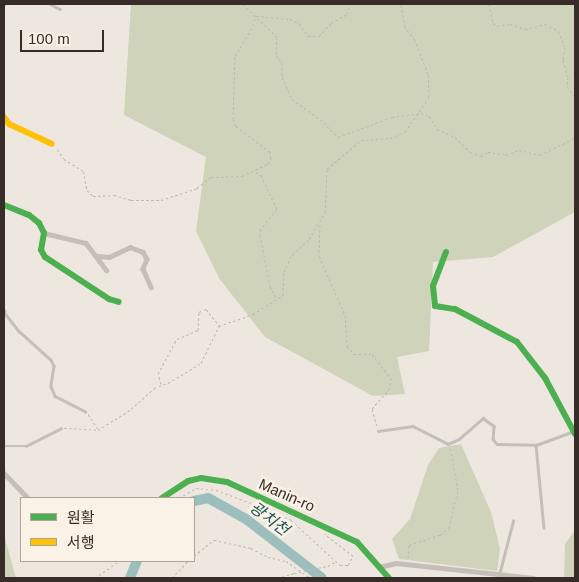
<!DOCTYPE html>
<html>
<head>
<meta charset="utf-8">
<style>
  body { margin:0 }
  #map { position:relative; width:579px; height:582px; overflow:hidden; background:#ede7e0; font-family:Arial,"Noto Sans KR",sans-serif }
  div>[style] { position:absolute }
  [style*='--x'] { left:calc(var(--x)*1px); top:calc(var(--y)*1px); width:calc(var(--w)*1px); rotate:calc(var(--a)*1deg) }
  .green>* { inset:0; background:#ced3ba }
  .river>* { height:10px; margin:-5px; padding:0 5px; transform-origin:5px; border-radius:5px; background:#9cbfbe }
  .path>* { height:1px; margin-top:-0.5px; transform-origin:0; background:repeating-linear-gradient(90deg,#bfb8b2 0 2.5px,transparent 0 5px) }
  .lane>* { height:2.5px; margin:-1.25px; padding:0 1.25px; transform-origin:1.25px; border-radius:1.25px; background:#c6bfb9 }
  .street>* { height:4.5px; margin:-2.25px; padding:0 2.25px; transform-origin:2.25px; border-radius:2.25px; background:#c6bfb9 }
  .fast>* { height:6px; margin:-3px; padding:0 3px; transform-origin:3px; border-radius:3px; background:#4caf50 }
  .slow>* { height:6px; margin:-3px; padding:0 3px; transform-origin:3px; border-radius:3px; background:#ffc107 }
  .path-bridge>* { height:1px; margin-top:-0.5px; transform-origin:0; background:repeating-linear-gradient(90deg,#bfb8b2 0 2.5px,transparent 0 5px) }
  span { translate:-50% -50%; white-space:nowrap; text-align:center; line-height:1.15; -webkit-text-stroke:5px #faf2e7; paint-order:stroke }
  .street-label { font-size:15px; color:#372c27 }
  .water-label { font-size:16px; color:#1c555a; font-style:italic }
  .frame { position:absolute; inset:0; border:5px solid #372c27; pointer-events:none }
  .legend { position:absolute; left:20px; top:497px; width:175px; height:65px; box-sizing:border-box; background:#faf2e7; border:1px solid #aca39a; margin:0; padding:6px 9px; list-style:none; font-size:15px; color:#372c27 }
  .legend li { display:flex; align-items:center; gap:10px; height:25px }
  .legend b { width:25px; border:1px solid #aca39a }
  .scale { position:absolute; left:20px; top:30px; width:84px; height:22px; box-sizing:border-box; border:2px solid #372c27; border-top:0; padding-left:6px; font-size:15px; line-height:18px; white-space:nowrap; color:#372c27; -webkit-text-stroke:4px #faf2e7; paint-order:stroke }
</style>
</head>
<body>
<div id="map">
  <div class="green">
    <i style="clip-path:polygon(131px 4px,574px 4px,575px 212px,493px 257px,433px 262px,429px 351px,397px 357px,405px 394px,373px 396px,265px 337px,219px 278px,196px 231px,206px 157px,124px 115px)"></i>
    <i style="clip-path:polygon(461px 444px,491px 512px,500px 549px,497px 571px,399px 559px,392px 539px,410px 519px,428px 465px,439px 448px)"></i>
    <i style="clip-path:polygon(575px 530px,575px 578px,564px 578px,565px 544px)"></i>
    <i style="clip-path:polygon(4px 534px,7px 546px,16px 578px,4px 578px)"></i>
  </div>
  <div class="river">
    <i style="--x:194;--y:501;--w:14;--a:-12"></i>
    <i style="--x:208;--y:498;--w:43;--a:28.9"></i>
    <i style="--x:246;--y:519;--w:96;--a:37.8"></i>
    <i style="--x:130;--y:578;--w:18;--a:-68"></i>
  </div>
  <div class="path">
    <i style="--x:243;--y:4;--w:47;--a:44.1"></i>
    <i style="--x:277;--y:37;--w:18;--a:93"></i>
    <i style="--x:276;--y:55;--w:10;--a:53"></i>
    <i style="--x:282;--y:63;--w:14;--a:90"></i>
    <i style="--x:282;--y:77;--w:24;--a:66"></i>
    <i style="--x:292;--y:99;--w:34;--a:36"></i>
    <i style="--x:320;--y:119;--w:25;--a:45"></i>
    <i style="--x:338;--y:137;--w:58;--a:-20.3"></i>
    <i style="--x:392;--y:117;--w:29;--a:-8"></i>
    <i style="--x:421;--y:113;--w:9;--a:21"></i>
    <i style="--x:429;--y:116;--w:15;--a:58"></i>
    <i style="--x:437;--y:129;--w:20;--a:24"></i>
    <i style="--x:455;--y:137;--w:21;--a:45"></i>
    <i style="--x:470;--y:152;--w:12;--a:20"></i>
    <i style="--x:481;--y:156;--w:8;--a:-30"></i>
    <i style="--x:488;--y:152;--w:18;--a:9"></i>
    <i style="--x:506;--y:155;--w:14;--a:-21"></i>
    <i style="--x:519;--y:150;--w:22;--a:13"></i>
    <i style="--x:540;--y:155;--w:39;--a:-26"></i>
    <i style="--x:489;--y:4;--w:19;--a:78"></i>
    <i style="--x:493;--y:23;--w:5;--a:37"></i>
    <i style="--x:497;--y:26;--w:13;--a:-9"></i>
    <i style="--x:510;--y:24;--w:16;--a:18"></i>
    <i style="--x:525;--y:29;--w:21;--a:-14"></i>
    <i style="--x:545;--y:24;--w:15;--a:28"></i>
    <i style="--x:558;--y:31;--w:17;--a:66"></i>
    <i style="--x:565;--y:47;--w:13;--a:99"></i>
    <i style="--x:563;--y:60;--w:18;--a:74"></i>
    <i style="--x:568;--y:77;--w:9;--a:96"></i>
    <i style="--x:567;--y:86;--w:14;--a:54"></i>
    <i style="--x:256;--y:16;--w:34;--a:5"></i>
    <i style="--x:290;--y:19;--w:10;--a:24"></i>
    <i style="--x:299;--y:23;--w:16;--a:55"></i>
    <i style="--x:308;--y:36;--w:11;--a:0"></i>
    <i style="--x:319;--y:36;--w:18;--a:-47"></i>
    <i style="--x:331;--y:23;--w:18;--a:-29"></i>
    <i style="--x:347;--y:14;--w:10;--a:-73"></i>
    <i style="--x:57;--y:149;--w:12;--a:55"></i>
    <i style="--x:64;--y:159;--w:22;--a:32"></i>
    <i style="--x:83;--y:171;--w:19;--a:78"></i>
    <i style="--x:87;--y:190;--w:8;--a:45"></i>
    <i style="--x:93;--y:196;--w:21;--a:-3"></i>
    <i style="--x:114;--y:195;--w:18;--a:16"></i>
    <i style="--x:131;--y:200;--w:30;--a:0"></i>
    <i style="--x:161;--y:200;--w:38;--a:-18"></i>
    <i style="--x:197;--y:188;--w:18;--a:-38"></i>
    <i style="--x:211;--y:177;--w:31;--a:-2"></i>
    <i style="--x:242;--y:176;--w:29;--a:-25"></i>
    <i style="--x:268;--y:164;--w:7;--a:-63"></i>
    <i style="--x:271;--y:158;--w:6;--a:-99"></i>
    <i style="--x:270;--y:152;--w:43;--a:-142.6"></i>
    <i style="--x:236;--y:126;--w:8;--a:-113"></i>
    <i style="--x:233;--y:119;--w:63;--a:-88.2"></i>
    <i style="--x:235;--y:56;--w:35;--a:-59"></i>
    <i style="--x:253;--y:26;--w:9;--a:-77"></i>
    <i style="--x:256;--y:172;--w:6;--a:31"></i>
    <i style="--x:261;--y:175;--w:38;--a:65"></i>
    <i style="--x:277;--y:209;--w:26;--a:129"></i>
    <i style="--x:261;--y:229;--w:6;--a:99"></i>
    <i style="--x:260;--y:235;--w:52;--a:78.9"></i>
    <i style="--x:270;--y:286;--w:15;--a:62"></i>
    <i style="--x:320;--y:225;--w:31;--a:92"></i>
    <i style="--x:319;--y:256;--w:64;--a:66.2"></i>
    <i style="--x:345;--y:315;--w:31;--a:86"></i>
    <i style="--x:347;--y:346;--w:11;--a:49"></i>
    <i style="--x:354;--y:354;--w:18;--a:0"></i>
    <i style="--x:372;--y:354;--w:31;--a:52"></i>
    <i style="--x:391;--y:378;--w:10;--a:96"></i>
    <i style="--x:390;--y:388;--w:28;--a:131"></i>
    <i style="--x:372;--y:409;--w:18;--a:74"></i>
    <i style="--x:161;--y:384;--w:10;--a:-107"></i>
    <i style="--x:158;--y:374;--w:40;--a:-62"></i>
    <i style="--x:177;--y:339;--w:23;--a:-23"></i>
    <i style="--x:198;--y:330;--w:18;--a:-87"></i>
    <i style="--x:199;--y:312;--w:8;--a:-23"></i>
    <i style="--x:206;--y:309;--w:21;--a:51"></i>
    <i style="--x:88;--y:414;--w:18;--a:56"></i>
    <i style="--x:64;--y:428;--w:34;--a:3"></i>
    <i style="--x:98;--y:430;--w:39;--a:-32"></i>
    <i style="--x:131;--y:409;--w:31;--a:-42"></i>
    <i style="--x:154;--y:388;--w:15;--a:-20"></i>
    <i style="--x:168;--y:383;--w:39;--a:-31"></i>
    <i style="--x:201;--y:363;--w:41;--a:-64.1"></i>
    <i style="--x:219;--y:326;--w:36;--a:-19"></i>
    <i style="--x:253;--y:314;--w:36;--a:-32"></i>
    <i style="--x:283;--y:295;--w:23;--a:-88"></i>
    <i style="--x:284;--y:272;--w:19;--a:-65"></i>
    <i style="--x:292;--y:255;--w:23;--a:-43"></i>
    <i style="--x:309;--y:239;--w:31;--a:-59"></i>
    <i style="--x:325;--y:212;--w:43;--a:-87.3"></i>
    <i style="--x:327;--y:169;--w:45;--a:-40.5"></i>
    <i style="--x:361;--y:140;--w:29;--a:-4"></i>
    <i style="--x:390;--y:138;--w:16;--a:-22"></i>
    <i style="--x:405;--y:132;--w:42;--a:-55.6"></i>
    <i style="--x:429;--y:97;--w:23;--a:-92"></i>
    <i style="--x:428;--y:74;--w:36;--a:-111"></i>
    <i style="--x:415;--y:40;--w:16;--a:-128"></i>
    <i style="--x:405;--y:27;--w:23;--a:-100"></i>
    <i style="--x:179;--y:498;--w:20;--a:-30"></i>
    <i style="--x:196;--y:488;--w:20;--a:6"></i>
    <i style="--x:216;--y:490;--w:49;--a:20.3"></i>
    <i style="--x:262;--y:507;--w:32;--a:24"></i>
    <i style="--x:291;--y:520;--w:67;--a:42.6"></i>
    <i style="--x:340;--y:565;--w:8;--a:0"></i>
    <i style="--x:348;--y:565;--w:10;--a:-61"></i>
    <i style="--x:353;--y:556;--w:36;--a:-142"></i>
    <i style="--x:194;--y:556;--w:26;--a:-39"></i>
    <i style="--x:214;--y:540;--w:38;--a:12"></i>
    <i style="--x:251;--y:548;--w:19;--a:28"></i>
    <i style="--x:268;--y:557;--w:18;--a:13"></i>
    <i style="--x:286;--y:561;--w:29;--a:35"></i>
    <i style="--x:408;--y:558;--w:13;--a:-86"></i>
    <i style="--x:409;--y:545;--w:33;--a:-18"></i>
    <i style="--x:440;--y:535;--w:11;--a:-38"></i>
    <i style="--x:449;--y:528;--w:39;--a:-77"></i>
    <i style="--x:458;--y:490;--w:44;--a:-100.5"></i>
    <i style="--x:328;--y:566;--w:8;--a:-30"></i>
    <i style="--x:95;--y:578;--w:29;--a:-35"></i>
    <i style="--x:172;--y:578;--w:23;--a:-47"></i>
    <i style="--x:277;--y:578;--w:18;--a:-16"></i>
  </div>
  <div class="lane">
    <i style="--x:50;--y:4;--w:11;--a:27"></i>
    <i style="--x:4;--y:5;--w:1;--a:-90"></i>
    <i style="--x:4;--y:312;--w:24;--a:52"></i>
    <i style="--x:19;--y:331;--w:43;--a:42.2"></i>
    <i style="--x:51;--y:360;--w:7;--a:63"></i>
    <i style="--x:54;--y:366;--w:20;--a:99"></i>
    <i style="--x:51;--y:386;--w:11;--a:68"></i>
    <i style="--x:55;--y:396;--w:34;--a:27"></i>
    <i style="--x:378;--y:431;--w:35;--a:-8"></i>
    <i style="--x:413;--y:426;--w:39;--a:27"></i>
    <i style="--x:448;--y:444;--w:12;--a:-24"></i>
    <i style="--x:459;--y:439;--w:32;--a:-41"></i>
    <i style="--x:483;--y:418;--w:14;--a:36"></i>
    <i style="--x:494;--y:426;--w:13;--a:94"></i>
    <i style="--x:493;--y:439;--w:6;--a:51"></i>
    <i style="--x:497;--y:444;--w:39;--a:1"></i>
    <i style="--x:536;--y:445;--w:40;--a:-20.2"></i>
    <i style="--x:536;--y:445;--w:83;--a:84.5"></i>
    <i style="--x:4;--y:446;--w:22;--a:0"></i>
    <i style="--x:26;--y:446;--w:39;--a:-27"></i>
    <i style="--x:499;--y:575;--w:56;--a:-75.5"></i>
  </div>
  <div class="street">
    <i style="--x:44;--y:233;--w:43;--a:13.4"></i>
    <i style="--x:86;--y:243;--w:34;--a:53"></i>
    <i style="--x:97;--y:256;--w:12;--a:5"></i>
    <i style="--x:109;--y:257;--w:23;--a:-25"></i>
    <i style="--x:130;--y:247;--w:14;--a:21"></i>
    <i style="--x:143;--y:252;--w:8;--a:60"></i>
    <i style="--x:147;--y:259;--w:11;--a:112"></i>
    <i style="--x:143;--y:269;--w:20;--a:66"></i>
    <i style="--x:4;--y:311;--w:1;--a:90"></i>
    <i style="--x:4;--y:473;--w:35;--a:46"></i>
    <i style="--x:379;--y:567;--w:17;--a:-13"></i>
    <i style="--x:396;--y:563;--w:138;--a:6.2"></i>
  </div>
  <div class="fast">
    <i style="--x:4;--y:205;--w:27;--a:22"></i>
    <i style="--x:29;--y:215;--w:13;--a:39"></i>
    <i style="--x:39;--y:223;--w:11;--a:63"></i>
    <i style="--x:44;--y:233;--w:17;--a:100"></i>
    <i style="--x:41;--y:250;--w:8;--a:60"></i>
    <i style="--x:45;--y:257;--w:77;--a:33.3"></i>
    <i style="--x:109;--y:299;--w:10;--a:17"></i>
    <i style="--x:446;--y:252;--w:36;--a:111"></i>
    <i style="--x:433;--y:286;--w:20;--a:84"></i>
    <i style="--x:435;--y:306;--w:20;--a:9"></i>
    <i style="--x:455;--y:309;--w:70;--a:28"></i>
    <i style="--x:517;--y:342;--w:46;--a:52.1"></i>
    <i style="--x:545;--y:378;--w:64;--a:61.8"></i>
    <i style="--x:162;--y:498;--w:31;--a:-33"></i>
    <i style="--x:188;--y:481;--w:13;--a:-13"></i>
    <i style="--x:201;--y:478;--w:26;--a:9"></i>
    <i style="--x:227;--y:482;--w:143;--a:24.8"></i>
    <i style="--x:357;--y:542;--w:48;--a:48.4"></i>
  </div>
  <div class="slow">
    <i style="--x:4;--y:117;--w:9;--a:54"></i>
    <i style="--x:9;--y:124;--w:47;--a:24.9"></i>
  </div>
  <div class="path-bridge">
    <i style="--x:294;--y:573;--w:35;--a:-12"></i>
  </div>
  <div class="street-label">
    <span style="left:287px;top:495px;rotate:24deg">Manin-ro</span>
  </div>
  <div class="water-label">
    <span style="left:269px;top:519px;rotate:37deg">광치천</span>
  </div>
  <div class="frame"></div>
  <ul class="legend">
  <li><b style="height:6px;background:#4caf50"></b>원활</li>
  <li><b style="height:6px;background:#ffc107"></b>서행</li>
  </ul>
  <div class="scale">100 m</div>
</div>
</body>
</html>
